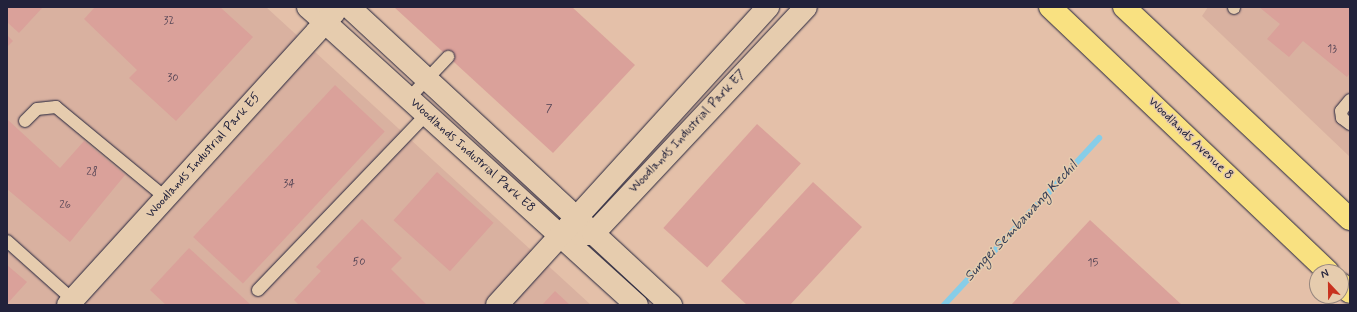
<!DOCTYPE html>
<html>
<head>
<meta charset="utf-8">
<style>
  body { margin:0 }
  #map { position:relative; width:1357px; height:312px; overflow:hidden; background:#e4c0a9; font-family:Mynerve,sans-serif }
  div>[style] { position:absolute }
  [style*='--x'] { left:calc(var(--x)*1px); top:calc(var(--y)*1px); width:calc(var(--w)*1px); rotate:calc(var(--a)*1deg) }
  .built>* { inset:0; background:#d9b1a0 }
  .stream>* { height:6px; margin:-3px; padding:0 3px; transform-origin:3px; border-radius:3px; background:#87cde8 }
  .building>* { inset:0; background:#daa19a; transform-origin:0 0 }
  .roads { filter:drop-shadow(0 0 1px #22223b) drop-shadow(0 0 1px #22223b) }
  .service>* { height:12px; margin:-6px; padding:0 6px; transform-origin:6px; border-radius:6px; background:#e6ccae }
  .minor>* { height:22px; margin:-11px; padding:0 11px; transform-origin:11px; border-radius:11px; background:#e6ccae }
  .primary>* { height:22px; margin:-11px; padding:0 11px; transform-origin:11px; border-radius:11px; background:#f9e181 }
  span { translate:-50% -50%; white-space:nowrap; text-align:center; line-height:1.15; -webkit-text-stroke:3px #e6ccae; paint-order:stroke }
  .number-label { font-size:11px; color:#504253 }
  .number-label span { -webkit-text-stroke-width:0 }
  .street-label { font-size:13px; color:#22223b }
  .water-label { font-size:14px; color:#313c55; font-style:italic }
  .frame { position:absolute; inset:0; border:8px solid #22223b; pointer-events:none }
  .north { position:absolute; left:1309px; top:264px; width:40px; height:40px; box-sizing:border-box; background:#e6ccae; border:1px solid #988880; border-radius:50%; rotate:338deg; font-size:11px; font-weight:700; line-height:16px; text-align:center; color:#22223b }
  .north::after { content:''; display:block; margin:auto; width:14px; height:18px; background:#c8321e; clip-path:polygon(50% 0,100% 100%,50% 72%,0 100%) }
</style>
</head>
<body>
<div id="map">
  <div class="built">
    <i style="clip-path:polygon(7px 7px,266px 7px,591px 305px,7px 305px)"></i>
    <i style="clip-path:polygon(1208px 7px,1350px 7px,1350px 157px,1202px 16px)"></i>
  </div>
  <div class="stream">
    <i style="--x:944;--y:305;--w:228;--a:-47.1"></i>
  </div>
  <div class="building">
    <i style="clip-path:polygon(7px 7px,43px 7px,19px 33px,7px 22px)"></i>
    <i style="clip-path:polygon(95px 7px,220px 7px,253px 37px,176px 121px,129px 78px,137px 70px,84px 19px)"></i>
    <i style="clip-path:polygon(394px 7px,572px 7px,635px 65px,553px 153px)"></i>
    <i style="clip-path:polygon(1259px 7px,1350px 7px,1350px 73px,1347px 77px,1303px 41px,1289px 57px,1267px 39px,1280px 24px)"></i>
    <i style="clip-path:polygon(7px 35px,13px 41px,7px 47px)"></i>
    <i style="left:335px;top:85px;width:68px;height:208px;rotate:43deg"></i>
    <i style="clip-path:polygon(7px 119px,60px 168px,84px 141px,125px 175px,70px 242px,7px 189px)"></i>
    <i style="left:757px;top:124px;width:59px;height:140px;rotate:42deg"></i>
    <i style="left:437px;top:172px;width:76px;height:65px;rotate:42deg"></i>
    <i style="clip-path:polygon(813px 182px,862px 227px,790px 305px,747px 305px,721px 281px)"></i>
    <i style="clip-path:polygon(362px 219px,402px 258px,391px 269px,427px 305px,299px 305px,294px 300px,321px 271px,316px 267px)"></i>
    <i style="clip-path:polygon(1090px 220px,1182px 305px,1011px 305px)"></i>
    <i style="clip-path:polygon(189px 248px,251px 305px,166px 305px,150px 290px)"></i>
    <i style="clip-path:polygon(7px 265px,27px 282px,7px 304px)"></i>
    <i style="clip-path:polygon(555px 291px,570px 305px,542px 305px)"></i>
  </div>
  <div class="roads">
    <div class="service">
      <i style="--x:1234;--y:8;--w:1;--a:-90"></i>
      <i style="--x:409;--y:98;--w:57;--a:-46.4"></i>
      <i style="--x:1350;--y:100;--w:14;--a:129"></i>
      <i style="--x:1341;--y:111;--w:7;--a:82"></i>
      <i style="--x:1342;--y:118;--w:10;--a:37"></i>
      <i style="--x:25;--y:121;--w:17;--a:-45"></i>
      <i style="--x:37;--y:109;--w:19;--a:-6"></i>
      <i style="--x:56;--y:107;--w:143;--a:39.6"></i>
      <i style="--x:7;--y:241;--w:89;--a:41.8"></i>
      <i style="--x:258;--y:290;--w:244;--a:-46.2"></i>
    </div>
    <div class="minor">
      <i style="--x:308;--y:7;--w:444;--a:42.2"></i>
      <i style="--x:349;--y:7;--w:439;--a:42.8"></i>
      <i style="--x:579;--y:234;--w:14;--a:0"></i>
      <i style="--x:593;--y:234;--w:311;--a:-46.8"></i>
      <i style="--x:68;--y:305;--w:396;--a:-47.7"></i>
      <i style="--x:497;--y:305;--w:403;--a:-47.7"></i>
    </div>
    <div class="primary">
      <i style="--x:1050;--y:7;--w:384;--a:43.6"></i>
      <i style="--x:1124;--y:7;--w:310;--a:43.2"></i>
      <i style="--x:1341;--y:284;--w:12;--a:42"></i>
    </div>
  </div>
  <div class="number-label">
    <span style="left:169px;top:21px">32</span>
    <span style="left:1332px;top:49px">13</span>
    <span style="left:173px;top:78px">30</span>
    <span style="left:549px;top:109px">7</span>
    <span style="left:92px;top:172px">28</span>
    <span style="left:289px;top:184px">34</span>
    <span style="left:65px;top:205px">26</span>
    <span style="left:359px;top:262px">50</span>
    <span style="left:1093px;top:263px">15</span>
  </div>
  <div class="street-label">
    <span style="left:688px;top:132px;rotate:-47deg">Woodlands Industrial Park E7</span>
    <span style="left:1190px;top:139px;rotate:44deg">Woodlands Avenue 8</span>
    <span style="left:204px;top:156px;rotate:-48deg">Woodlands Industrial Park E5</span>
    <span style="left:472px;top:156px;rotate:42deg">Woodlands Industrial Park E8</span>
  </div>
  <div class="water-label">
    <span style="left:1021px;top:221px;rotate:-47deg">Sungei Sembawang Kechil</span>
  </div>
  <div class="frame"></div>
  <div class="north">N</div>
</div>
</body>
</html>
